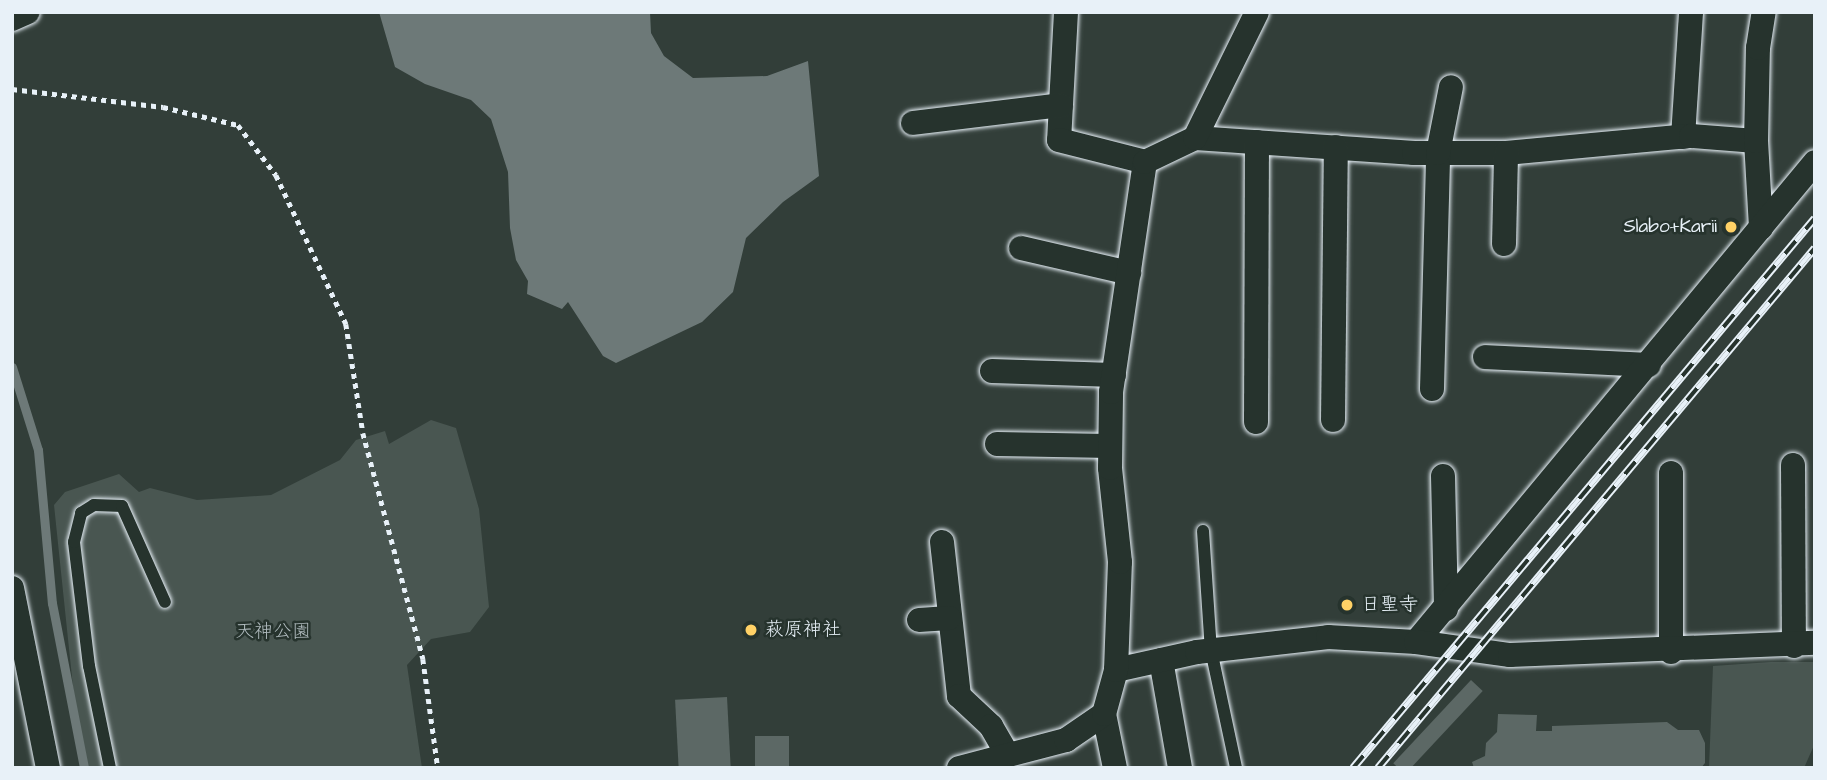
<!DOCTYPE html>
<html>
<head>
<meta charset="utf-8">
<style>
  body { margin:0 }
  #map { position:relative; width:1827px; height:780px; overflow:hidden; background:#323e39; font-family:"Architects Daughter","Klee One",sans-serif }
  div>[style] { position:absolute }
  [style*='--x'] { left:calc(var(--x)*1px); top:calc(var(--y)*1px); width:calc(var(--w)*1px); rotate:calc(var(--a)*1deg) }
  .green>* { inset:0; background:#495651 }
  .water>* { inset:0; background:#6d7978 }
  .stream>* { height:9px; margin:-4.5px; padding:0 4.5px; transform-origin:4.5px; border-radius:4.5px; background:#6d7978 }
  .building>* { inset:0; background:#5c6865; transform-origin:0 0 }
  .path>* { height:4.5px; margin-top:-2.25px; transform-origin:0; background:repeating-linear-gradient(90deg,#e8f1f8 0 5px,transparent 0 10px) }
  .roads { filter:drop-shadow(0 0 2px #e8f1f8) drop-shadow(0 0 2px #e8f1f8) }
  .service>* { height:12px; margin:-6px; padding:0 6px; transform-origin:6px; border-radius:6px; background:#26332d }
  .minor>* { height:24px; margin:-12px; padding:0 12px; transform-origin:12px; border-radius:12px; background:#26332d }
  .rail>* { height:8px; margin-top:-4px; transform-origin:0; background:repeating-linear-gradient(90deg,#26332d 0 16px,#e8f1f8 0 32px); box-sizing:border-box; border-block:2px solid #e8f1f8 }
  .dots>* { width:19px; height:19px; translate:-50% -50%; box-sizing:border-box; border:4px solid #26332d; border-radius:50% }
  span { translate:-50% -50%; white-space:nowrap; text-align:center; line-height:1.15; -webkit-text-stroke:5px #26332d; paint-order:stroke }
  .poi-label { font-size:19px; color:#e8f1f8 }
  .right { translate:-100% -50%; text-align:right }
  .left { translate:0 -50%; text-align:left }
  .park-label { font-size:19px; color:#b0bbbe }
  .frame { position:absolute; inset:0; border:14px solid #e8f1f8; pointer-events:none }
</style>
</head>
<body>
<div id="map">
  <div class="green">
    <i style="clip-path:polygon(431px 420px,456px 428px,479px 509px,489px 607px,470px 632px,431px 639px,407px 665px,422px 768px,88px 768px,75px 706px,54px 505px,65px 492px,119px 474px,139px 492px,150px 488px,197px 500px,271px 495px,340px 460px,356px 440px,385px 431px,389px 444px)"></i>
    <i style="clip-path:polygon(1771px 662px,1815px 662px,1815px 743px,1804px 768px,1709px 768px,1713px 666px)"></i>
  </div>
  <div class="water">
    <i style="clip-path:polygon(379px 12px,650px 12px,651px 33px,664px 56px,693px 78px,767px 76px,808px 61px,819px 176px,783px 202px,746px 238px,733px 292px,702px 322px,616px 363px,603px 356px,568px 302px,562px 309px,527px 294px,528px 281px,516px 260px,510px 228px,508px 172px,491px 119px,471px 100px,425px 84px,395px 67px)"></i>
  </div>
  <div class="stream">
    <i style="--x:12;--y:367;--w:87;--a:72.6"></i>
    <i style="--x:38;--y:450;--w:154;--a:84.8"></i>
    <i style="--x:52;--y:603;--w:168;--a:79"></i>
  </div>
  <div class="building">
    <i style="left:1471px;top:680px;width:16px;height:114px;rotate:43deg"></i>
    <i style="left:727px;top:697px;width:71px;height:52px;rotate:87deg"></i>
    <i style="clip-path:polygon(1498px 714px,1537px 715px,1536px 731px,1552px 731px,1552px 726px,1667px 722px,1678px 730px,1699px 730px,1705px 743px,1705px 763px,1701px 768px,1474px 768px,1472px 762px,1485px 756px,1486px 743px,1497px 732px)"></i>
    <i style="left:789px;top:736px;width:32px;height:34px;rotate:90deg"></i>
  </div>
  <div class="path">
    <i style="--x:12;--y:89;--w:152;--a:6.8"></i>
    <i style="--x:163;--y:107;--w:77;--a:13.5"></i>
    <i style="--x:238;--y:125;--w:63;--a:52.8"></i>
    <i style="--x:276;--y:175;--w:165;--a:64.8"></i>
    <i style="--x:346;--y:324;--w:110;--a:81.1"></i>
    <i style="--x:363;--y:433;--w:234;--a:75.1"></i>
    <i style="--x:423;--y:659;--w:110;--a:82.2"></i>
  </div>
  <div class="roads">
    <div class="service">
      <i style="--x:1203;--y:531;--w:119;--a:86.2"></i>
      <i style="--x:1211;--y:650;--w:121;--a:78"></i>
      <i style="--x:110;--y:768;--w:104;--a:-101.6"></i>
      <i style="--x:89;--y:666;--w:125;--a:-96.9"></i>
      <i style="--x:74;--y:542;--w:30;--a:-76"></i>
      <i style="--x:81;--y:513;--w:15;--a:-32"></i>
      <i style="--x:94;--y:505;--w:28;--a:2"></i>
      <i style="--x:122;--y:506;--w:105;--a:65.9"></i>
    </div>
    <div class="minor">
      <i style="--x:1066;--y:12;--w:128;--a:93.1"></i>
      <i style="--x:1059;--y:140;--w:89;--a:14.3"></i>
      <i style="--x:12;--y:19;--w:17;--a:-24"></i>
      <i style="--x:913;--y:123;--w:149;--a:-6.9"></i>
      <i style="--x:1683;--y:137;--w:125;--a:-86.3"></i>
      <i style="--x:1195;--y:138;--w:220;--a:3.9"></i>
      <i style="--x:1414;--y:153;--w:92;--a:0"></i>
      <i style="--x:1506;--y:153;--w:186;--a:-5.3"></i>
      <i style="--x:1691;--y:136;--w:65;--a:4.4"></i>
      <i style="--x:1756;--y:141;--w:87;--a:86.7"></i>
      <i style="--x:1756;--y:141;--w:93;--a:-88.8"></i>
      <i style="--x:1758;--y:48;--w:36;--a:-81"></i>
      <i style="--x:1504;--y:244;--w:91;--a:-88.7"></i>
      <i style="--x:1021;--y:248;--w:111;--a:13"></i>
      <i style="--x:1485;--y:357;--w:164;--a:2.8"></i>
      <i style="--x:992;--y:371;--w:122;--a:1.9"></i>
      <i style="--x:1432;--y:389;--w:236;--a:-88.5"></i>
      <i style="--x:1438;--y:153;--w:67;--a:-78.9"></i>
      <i style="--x:1333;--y:420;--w:273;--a:-89.4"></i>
      <i style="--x:1256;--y:422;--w:280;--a:-89.8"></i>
      <i style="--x:997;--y:444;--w:113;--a:1"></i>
      <i style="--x:1793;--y:465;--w:181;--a:89.7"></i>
      <i style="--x:1671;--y:473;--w:179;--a:90"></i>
      <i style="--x:1443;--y:476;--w:133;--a:88.7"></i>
      <i style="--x:942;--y:542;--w:155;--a:83.7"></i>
      <i style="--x:959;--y:696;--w:44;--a:43.2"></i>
      <i style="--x:991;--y:726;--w:32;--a:60"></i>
      <i style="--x:12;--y:588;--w:184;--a:78.7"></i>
      <i style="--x:919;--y:620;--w:30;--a:-4"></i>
      <i style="--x:1416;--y:642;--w:624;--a:-50.26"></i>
      <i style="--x:1161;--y:660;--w:110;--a:80"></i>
      <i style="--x:1116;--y:670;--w:83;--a:-12.5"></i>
      <i style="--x:1197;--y:652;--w:132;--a:-6.5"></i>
      <i style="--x:1328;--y:637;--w:88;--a:3.3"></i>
      <i style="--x:1416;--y:642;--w:95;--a:7.9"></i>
      <i style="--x:1510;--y:655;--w:305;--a:-2.3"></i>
      <i style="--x:1104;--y:714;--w:55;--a:78.5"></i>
      <i style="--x:959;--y:768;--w:111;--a:-14.7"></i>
      <i style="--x:1066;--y:740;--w:46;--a:-34.4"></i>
      <i style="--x:1104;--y:714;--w:46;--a:-74.7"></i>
      <i style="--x:1116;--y:670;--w:108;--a:-87.9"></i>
      <i style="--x:1120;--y:562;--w:95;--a:-96.1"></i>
      <i style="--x:1110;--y:468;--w:76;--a:-89.2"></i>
      <i style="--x:1111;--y:392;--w:232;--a:-81.6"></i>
      <i style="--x:1145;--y:162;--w:55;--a:-25.6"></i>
      <i style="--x:1195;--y:138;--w:140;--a:-63.8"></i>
    </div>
  </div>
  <div class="rail">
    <i style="--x:1353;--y:768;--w:718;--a:-49.97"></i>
    <i style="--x:1378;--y:768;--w:679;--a:-49.96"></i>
  </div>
  <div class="dots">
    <i style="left:1731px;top:227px;background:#ffd166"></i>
    <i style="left:1347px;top:605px;background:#ffd166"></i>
    <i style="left:751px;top:630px;background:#ffd166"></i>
  </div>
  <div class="poi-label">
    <span class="right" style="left:1717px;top:227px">Slabo+Karii</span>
    <span class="left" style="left:1361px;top:605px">日聖寺</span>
    <span class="left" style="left:765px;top:630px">萩原神社</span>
  </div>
  <div class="park-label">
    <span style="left:273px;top:632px">天神公園</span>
  </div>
  <div class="frame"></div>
</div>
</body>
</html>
